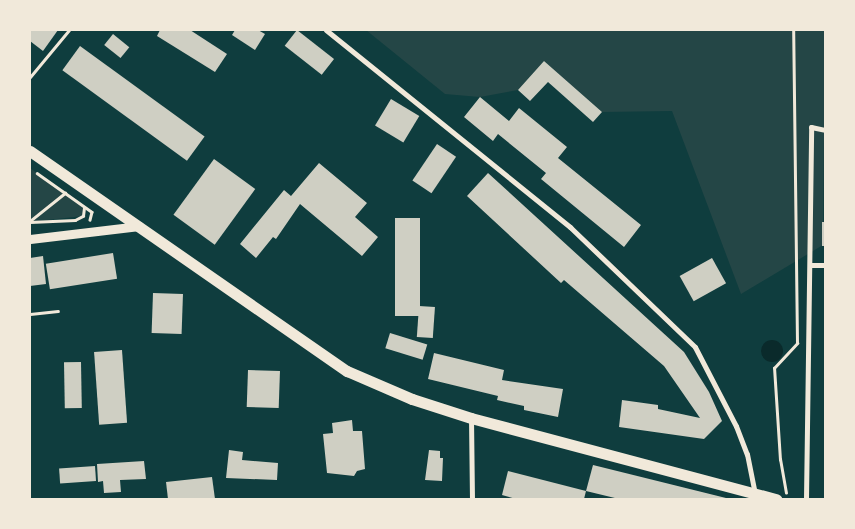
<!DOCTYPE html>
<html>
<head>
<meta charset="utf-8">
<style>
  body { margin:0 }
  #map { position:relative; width:855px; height:529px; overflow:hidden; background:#0f3d3e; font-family:"Golos Text",sans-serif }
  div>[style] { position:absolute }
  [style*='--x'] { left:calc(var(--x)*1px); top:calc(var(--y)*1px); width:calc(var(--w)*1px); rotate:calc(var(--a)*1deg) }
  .green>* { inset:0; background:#244646 }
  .water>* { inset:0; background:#0a2a2b }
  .round { border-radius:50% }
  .building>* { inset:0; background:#cfcfc3; transform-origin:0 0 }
  .path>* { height:2.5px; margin:-1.25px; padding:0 1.25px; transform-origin:1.25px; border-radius:1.25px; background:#f1e9da }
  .service>* { height:3px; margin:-1.5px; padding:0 1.5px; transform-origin:1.5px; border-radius:1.5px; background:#f1e9da }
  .minor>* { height:5px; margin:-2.5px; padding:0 2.5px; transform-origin:2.5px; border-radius:2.5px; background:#f1e9da }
  .tertiary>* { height:9px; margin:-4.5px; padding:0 4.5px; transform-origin:4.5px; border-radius:4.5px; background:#f1e9da }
  .primary>* { height:11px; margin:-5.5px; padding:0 5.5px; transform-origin:5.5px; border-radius:5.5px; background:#f1e9da }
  span { translate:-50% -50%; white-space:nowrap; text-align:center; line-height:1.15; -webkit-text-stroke:4px #f1e9da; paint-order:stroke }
  .frame { position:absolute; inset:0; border:31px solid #f1e9da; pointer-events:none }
</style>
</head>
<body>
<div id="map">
  <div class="green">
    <i style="clip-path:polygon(366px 30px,825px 30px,823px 245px,741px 294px,672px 111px,602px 112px,544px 61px,518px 90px,480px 97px,445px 94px)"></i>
    <i style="clip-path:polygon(30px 168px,84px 206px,83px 216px,30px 222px)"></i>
  </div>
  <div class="water">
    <i class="round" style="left:761px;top:340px;width:22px;height:22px"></i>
  </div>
  <div class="building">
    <i style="clip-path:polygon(30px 30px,58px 30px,43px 51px,30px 41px)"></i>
    <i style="clip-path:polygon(160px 30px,190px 30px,227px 54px,215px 72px,157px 36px)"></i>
    <i style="clip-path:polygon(235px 30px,258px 30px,265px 34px,255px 50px,232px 35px)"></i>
    <i style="left:297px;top:30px;width:47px;height:20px;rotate:38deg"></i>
    <i style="left:113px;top:34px;width:21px;height:14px;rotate:39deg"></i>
    <i style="left:80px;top:46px;width:154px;height:30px;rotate:36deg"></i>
    <i style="clip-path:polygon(544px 61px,602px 112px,593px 122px,548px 82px,530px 101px,518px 90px)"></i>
    <i style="clip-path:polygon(480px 97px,509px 121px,519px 108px,567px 147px,558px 158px,641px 225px,624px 247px,541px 179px,546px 173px,498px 134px,493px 141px,464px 117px)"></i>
    <i style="left:391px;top:99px;width:33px;height:31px;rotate:31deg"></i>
    <i style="left:437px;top:144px;width:23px;height:44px;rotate:34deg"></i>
    <i style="left:214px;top:159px;width:51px;height:69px;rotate:36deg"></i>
    <i style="clip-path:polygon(319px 163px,367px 203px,355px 217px,378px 237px,362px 256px,300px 204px,276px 239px,273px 237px,256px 258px,240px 244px,284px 190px,291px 196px)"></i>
    <i style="clip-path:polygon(488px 173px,684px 352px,709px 392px,722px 421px,704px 439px,619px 427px,622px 400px,658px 405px,658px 409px,700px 418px,664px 366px,564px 280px,561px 283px,467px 196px)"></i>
    <i style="left:395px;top:218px;width:25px;height:98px"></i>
    <i style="left:822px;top:222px;width:3px;height:24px"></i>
    <i style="left:113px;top:253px;width:26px;height:68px;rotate:81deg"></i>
    <i style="clip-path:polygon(43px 256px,46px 284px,30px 286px,30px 258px)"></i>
    <i style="left:712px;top:258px;width:29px;height:37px;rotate:61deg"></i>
    <i style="left:153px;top:293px;width:30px;height:40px;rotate:2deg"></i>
    <i style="left:419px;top:306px;width:16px;height:31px;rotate:4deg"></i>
    <i style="left:390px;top:333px;width:39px;height:16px;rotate:17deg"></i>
    <i style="left:122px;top:350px;width:73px;height:28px;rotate:86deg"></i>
    <i style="clip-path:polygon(434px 353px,504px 370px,502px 380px,563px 389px,558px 417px,524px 410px,524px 406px,497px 400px,498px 396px,428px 379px)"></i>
    <i style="left:81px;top:362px;width:46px;height:17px;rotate:89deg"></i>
    <i style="left:248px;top:370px;width:32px;height:37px;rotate:2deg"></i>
    <i style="clip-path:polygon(352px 420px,353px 431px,362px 431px,365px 469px,357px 471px,354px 476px,327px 473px,323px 434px,333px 433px,332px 423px)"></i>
    <i style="clip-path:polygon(229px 450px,243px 452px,242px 460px,278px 463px,277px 480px,226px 478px)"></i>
    <i style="clip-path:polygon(429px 450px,440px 451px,440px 458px,443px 458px,442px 481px,425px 480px)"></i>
    <i style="clip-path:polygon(144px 461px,146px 479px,120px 480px,121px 492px,104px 493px,103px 481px,98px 482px,97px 464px)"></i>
    <i style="clip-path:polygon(593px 465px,726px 498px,726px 499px,619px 499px,586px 491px)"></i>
    <i style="left:95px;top:466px;width:15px;height:36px;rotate:86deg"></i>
    <i style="clip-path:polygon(508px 471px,586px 491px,584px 499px,516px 499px,502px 495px)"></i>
    <i style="clip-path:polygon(212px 477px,215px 499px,168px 499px,166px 482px)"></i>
  </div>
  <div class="path">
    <i style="--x:37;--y:173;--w:67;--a:35.3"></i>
    <i style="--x:92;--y:212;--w:8;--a:104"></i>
    <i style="--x:30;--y:221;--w:45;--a:-38.7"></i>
    <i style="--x:30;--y:222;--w:45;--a:-2.5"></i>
    <i style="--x:75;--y:220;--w:9;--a:-27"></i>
    <i style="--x:83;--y:216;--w:8;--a:-83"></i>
    <i style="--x:786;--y:493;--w:34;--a:-100"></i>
    <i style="--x:780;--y:460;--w:92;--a:-93.7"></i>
    <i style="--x:774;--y:368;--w:34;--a:-47"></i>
    <i style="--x:797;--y:343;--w:313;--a:-90.7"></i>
  </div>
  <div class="service">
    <i style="--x:30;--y:77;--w:61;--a:-50.3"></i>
    <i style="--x:30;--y:314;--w:28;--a:-6"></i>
  </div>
  <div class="minor">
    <i style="--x:326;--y:30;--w:314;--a:38.9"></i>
    <i style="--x:570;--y:227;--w:173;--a:43.8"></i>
    <i style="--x:695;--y:347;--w:89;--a:62.6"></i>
    <i style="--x:736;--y:426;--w:30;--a:69"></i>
    <i style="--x:747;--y:454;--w:41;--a:78.7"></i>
    <i style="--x:811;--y:265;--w:14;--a:0"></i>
    <i style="--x:471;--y:418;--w:81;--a:89.3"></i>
    <i style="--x:806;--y:499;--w:372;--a:-89.2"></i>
    <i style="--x:811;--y:127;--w:14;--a:12"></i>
  </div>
  <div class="tertiary">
    <i style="--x:30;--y:239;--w:110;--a:-6.8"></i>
  </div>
  <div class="primary">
    <i style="--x:30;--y:151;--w:386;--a:34.8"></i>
    <i style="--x:347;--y:371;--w:71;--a:23.3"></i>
    <i style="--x:412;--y:399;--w:62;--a:17.9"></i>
    <i style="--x:471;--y:418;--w:316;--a:14.9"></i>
  </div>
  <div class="frame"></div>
</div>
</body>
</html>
